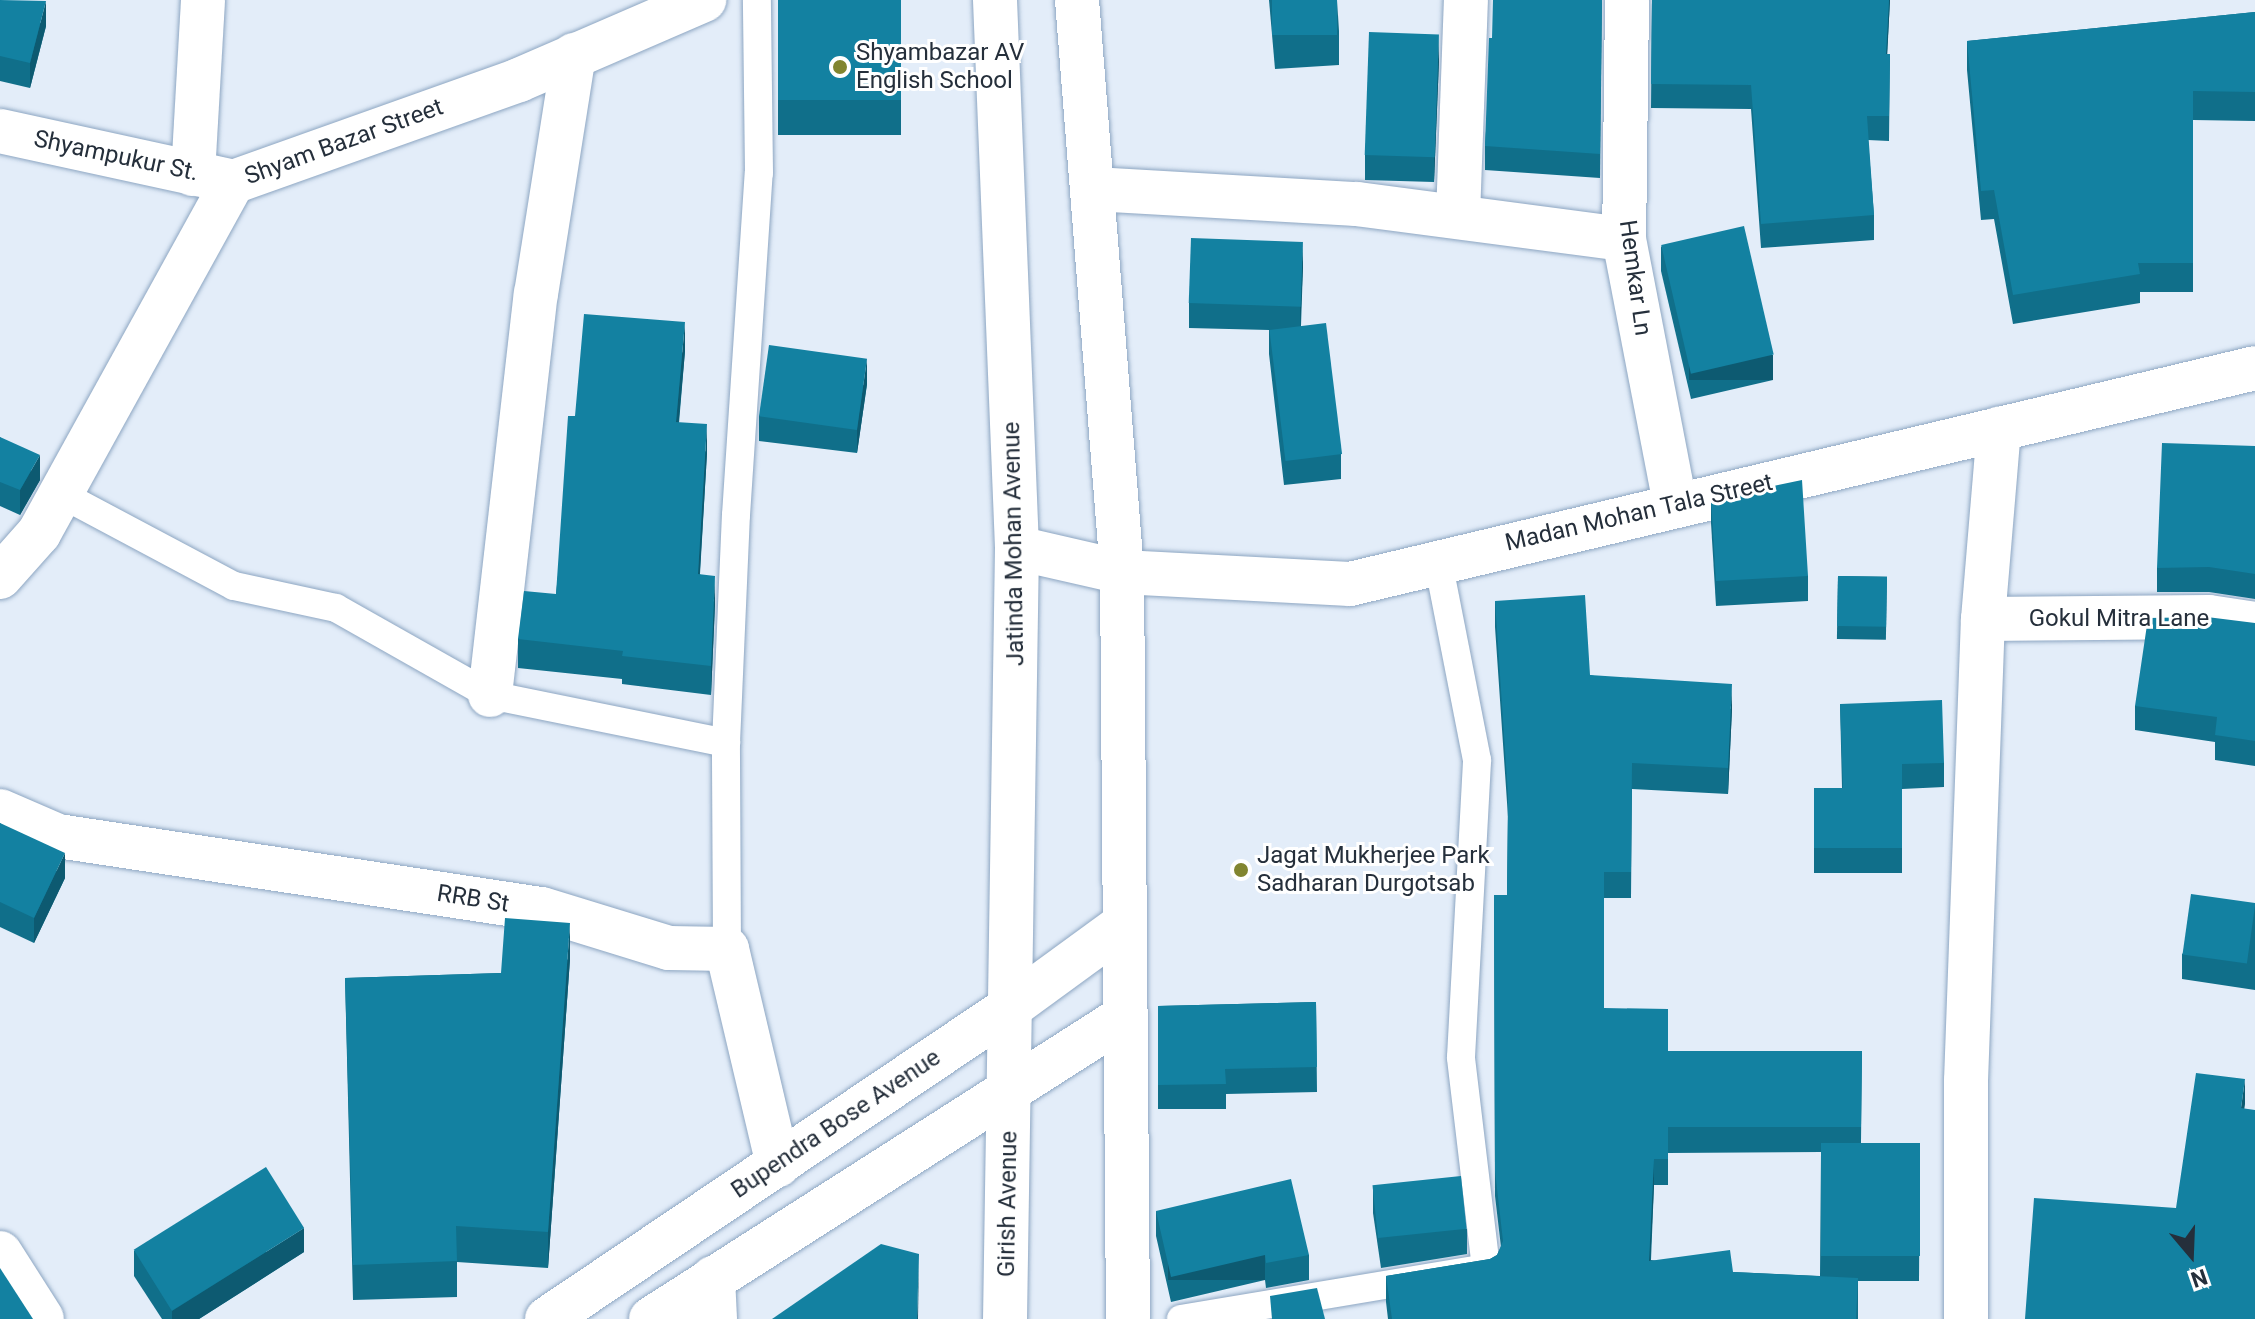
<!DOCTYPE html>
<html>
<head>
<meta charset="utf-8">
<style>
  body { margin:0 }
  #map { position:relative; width:2255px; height:1319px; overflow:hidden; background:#e3edf9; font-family:Roboto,sans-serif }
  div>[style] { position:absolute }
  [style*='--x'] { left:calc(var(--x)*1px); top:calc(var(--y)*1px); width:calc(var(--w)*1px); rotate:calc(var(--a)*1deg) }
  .roads { filter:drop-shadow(0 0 2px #8da6c2) drop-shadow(0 0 2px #8da6c2) }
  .lane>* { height:28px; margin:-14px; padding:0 14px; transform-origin:14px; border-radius:14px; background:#fff }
  .street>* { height:44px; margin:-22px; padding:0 22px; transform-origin:22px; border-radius:22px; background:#fff }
  .secondary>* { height:44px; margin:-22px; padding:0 22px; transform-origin:22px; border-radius:22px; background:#fff }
  .primary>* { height:44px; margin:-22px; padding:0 22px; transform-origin:22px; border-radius:22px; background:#fff }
  .wall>* { inset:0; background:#106f8a; transform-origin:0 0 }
  .shaded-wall>* { inset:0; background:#0d5a71; transform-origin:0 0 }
  .building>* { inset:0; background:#1381a1; transform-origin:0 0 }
  .dots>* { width:22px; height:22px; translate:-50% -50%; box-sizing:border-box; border:4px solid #fff; border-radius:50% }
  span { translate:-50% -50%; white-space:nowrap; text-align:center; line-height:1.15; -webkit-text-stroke:6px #fff; paint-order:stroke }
  .poi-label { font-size:24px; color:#252f3b }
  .left { translate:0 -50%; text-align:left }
  .street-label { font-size:24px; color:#252f3b }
  .north { position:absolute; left:2151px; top:1215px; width:80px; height:80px; -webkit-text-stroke:6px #fff; paint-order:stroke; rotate:161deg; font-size:22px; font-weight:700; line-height:32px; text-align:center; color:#252f3b }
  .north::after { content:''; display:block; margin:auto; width:28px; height:36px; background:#252f3b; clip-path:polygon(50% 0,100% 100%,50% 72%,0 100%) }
</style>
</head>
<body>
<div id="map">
  <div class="roads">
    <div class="lane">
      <i style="--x:61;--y:494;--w:196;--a:28"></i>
      <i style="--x:234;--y:586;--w:104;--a:12.2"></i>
      <i style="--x:336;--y:608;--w:177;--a:29.5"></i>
      <i style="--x:490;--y:695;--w:241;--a:11.5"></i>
      <i style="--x:727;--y:949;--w:206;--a:-90.3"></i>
      <i style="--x:726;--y:743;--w:228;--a:-87.5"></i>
      <i style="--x:736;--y:515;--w:343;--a:-86.2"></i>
      <i style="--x:759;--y:173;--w:173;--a:-90.7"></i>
      <i style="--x:1181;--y:1319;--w:309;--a:-9.5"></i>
      <i style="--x:1486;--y:1268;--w:212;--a:-96.8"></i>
      <i style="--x:1461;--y:1057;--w:297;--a:-86.9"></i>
      <i style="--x:1477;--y:760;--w:203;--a:-101.1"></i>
    </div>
    <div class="street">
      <i style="--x:1627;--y:0;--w:239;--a:90.7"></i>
      <i style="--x:1624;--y:239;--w:271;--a:79.1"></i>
      <i style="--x:0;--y:131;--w:239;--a:12.3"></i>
      <i style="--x:193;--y:174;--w:174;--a:-86.7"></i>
      <i style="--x:1094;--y:189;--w:263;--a:3.3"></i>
      <i style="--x:1357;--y:204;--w:269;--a:7.5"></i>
      <i style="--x:1458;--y:216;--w:216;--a:-87.9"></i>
      <i style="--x:490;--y:695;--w:404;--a:-83.5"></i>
      <i style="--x:536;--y:294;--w:242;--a:-81"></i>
      <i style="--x:0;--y:811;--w:63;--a:23.3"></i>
      <i style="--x:58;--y:836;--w:489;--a:8.6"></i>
      <i style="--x:542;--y:909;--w:133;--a:17.1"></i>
      <i style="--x:669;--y:948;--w:58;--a:1"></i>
      <i style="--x:727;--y:949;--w:222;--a:76.7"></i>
      <i style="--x:0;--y:1253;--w:78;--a:57.5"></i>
      <i style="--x:713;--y:1278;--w:41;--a:87.2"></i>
    </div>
    <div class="secondary">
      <i style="--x:1017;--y:548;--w:108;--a:12.9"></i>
      <i style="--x:1122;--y:572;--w:228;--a:3"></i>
      <i style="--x:1350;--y:584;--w:930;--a:-13.42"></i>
      <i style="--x:0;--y:577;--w:59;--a:-48.4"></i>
      <i style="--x:39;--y:533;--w:401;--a:-61.1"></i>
      <i style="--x:233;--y:182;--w:304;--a:-19.6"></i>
      <i style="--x:519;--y:80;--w:202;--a:-23.4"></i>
      <i style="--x:1983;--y:619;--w:226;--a:-0.5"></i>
      <i style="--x:2209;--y:617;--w:47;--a:8.7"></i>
      <i style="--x:1966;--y:1319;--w:238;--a:-90"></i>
      <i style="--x:1966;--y:1081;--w:462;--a:-87.9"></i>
      <i style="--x:1983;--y:619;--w:191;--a:-85.2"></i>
    </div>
    <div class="primary">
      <i style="--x:995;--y:0;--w:548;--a:87.7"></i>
      <i style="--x:1017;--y:548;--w:771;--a:90.89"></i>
      <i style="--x:1077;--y:0;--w:574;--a:85.5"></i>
      <i style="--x:1122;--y:572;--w:747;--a:89.54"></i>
      <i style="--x:547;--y:1319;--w:561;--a:-33.95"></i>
      <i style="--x:1012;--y:1006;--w:137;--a:-36.1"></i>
      <i style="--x:651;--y:1319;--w:561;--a:-32.56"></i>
    </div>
  </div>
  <div class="wall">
    <i style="clip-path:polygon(0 0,46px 26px,30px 88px,0 81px)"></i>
    <i style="left:778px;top:0;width:123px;height:135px"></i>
    <i style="clip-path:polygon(1269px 0,1337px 0,1339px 31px,1339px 65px,1275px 69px)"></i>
    <i style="clip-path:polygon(1602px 0,1600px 178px,1485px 170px,1485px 146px,1492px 38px)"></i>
    <i style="clip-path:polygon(1652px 0,1890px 0,1887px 54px,1890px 54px,1889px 141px,1868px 140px,1874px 215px,1874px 240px,1761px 248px,1751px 109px,1651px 108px)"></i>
    <i style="clip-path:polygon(2255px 12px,2255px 121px,2193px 120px,2193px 292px,2140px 292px,2140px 303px,2013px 324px,1994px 219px,1981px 220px,1967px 70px,1967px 41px)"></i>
    <i style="clip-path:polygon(1439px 60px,1434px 182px,1365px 180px,1365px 155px)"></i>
    <i style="clip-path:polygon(1661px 246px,1773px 380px,1691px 399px,1661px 271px)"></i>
    <i style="clip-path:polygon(1303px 266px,1301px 326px,1341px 454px,1341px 479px,1284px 485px,1269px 354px,1269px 330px,1189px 328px,1189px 303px)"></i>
    <i style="clip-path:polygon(685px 351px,679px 423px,707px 453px,700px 574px,715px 604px,711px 695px,622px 684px,622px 679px,518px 668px,518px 639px,556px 594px,575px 416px)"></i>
    <i style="clip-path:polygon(867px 384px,857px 453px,759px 441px,759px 416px)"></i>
    <i style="clip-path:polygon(0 437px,40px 480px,20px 515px,0 506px)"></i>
    <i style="clip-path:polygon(2255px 446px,2255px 599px,2209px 592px,2157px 592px,2157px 568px)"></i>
    <i style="clip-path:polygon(1711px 499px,1808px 576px,1808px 601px,1716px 606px,1711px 523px)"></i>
    <i style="left:1838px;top:576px;width:49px;height:63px;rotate:1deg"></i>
    <i style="clip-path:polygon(evenodd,1495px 601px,1590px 675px,1732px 709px,1728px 794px,1632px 789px,1631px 898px,1604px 898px,1604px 1008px,1668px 1051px,1862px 1051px,1861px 1143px,1920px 1143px,1919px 1281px,1858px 1281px,1858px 1319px,1388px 1319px,1386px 1302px,1386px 1276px,1490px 1259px,1497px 1255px,1501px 1247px,1495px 1196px,1494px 895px,1507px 895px,1508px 817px,1495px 627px,1495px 601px,1821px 1152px,1820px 1276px,1733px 1272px,1651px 1260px,1654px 1185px,1668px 1185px,1668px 1153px,1821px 1152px)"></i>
    <i style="clip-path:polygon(2255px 623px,2255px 766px,2215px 760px,2215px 742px,2135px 730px,2135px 706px,2252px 624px)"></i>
    <i style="clip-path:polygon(1840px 704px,1944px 763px,1944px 787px,1902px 789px,1902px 873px,1814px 873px,1814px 788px,1842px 788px)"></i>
    <i style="clip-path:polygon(0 823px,65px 878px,34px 943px,0 927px)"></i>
    <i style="clip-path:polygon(2255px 903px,2255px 990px,2182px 979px,2182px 954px)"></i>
    <i style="clip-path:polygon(570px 959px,548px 1268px,457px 1262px,457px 1297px,353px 1300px,345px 978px,501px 973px)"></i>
    <i style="clip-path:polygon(1316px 1002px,1317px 1092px,1226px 1094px,1226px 1109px,1158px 1109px,1158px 1006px)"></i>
    <i style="clip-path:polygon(1373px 1188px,1467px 1229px,1467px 1254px,1381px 1268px,1373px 1213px)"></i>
    <i style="clip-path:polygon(1156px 1211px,1309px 1255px,1309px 1280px,1266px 1288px,1265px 1280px,1171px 1302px,1156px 1236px)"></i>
    <i style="clip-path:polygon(134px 1251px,304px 1252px,199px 1319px,162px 1319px,134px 1276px)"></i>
  </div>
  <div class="shaded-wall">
    <i style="clip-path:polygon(1889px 0,1890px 0,1886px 78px,1886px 54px)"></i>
    <i style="clip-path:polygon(46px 1px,46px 26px,30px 88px,30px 63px)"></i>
    <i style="clip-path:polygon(1439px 35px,1439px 60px,1434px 182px,1434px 157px)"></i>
    <i style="clip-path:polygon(1303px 241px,1303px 266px,1300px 331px,1300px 306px)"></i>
    <i style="clip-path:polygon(685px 322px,685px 351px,676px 451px,676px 422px)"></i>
    <i style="left:1773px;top:355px;width:25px;height:84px;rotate:90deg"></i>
    <i style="clip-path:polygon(867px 359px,867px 384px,857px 453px,857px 428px)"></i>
    <i style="clip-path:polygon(707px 424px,707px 453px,698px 602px,698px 574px)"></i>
    <i style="clip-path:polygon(40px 455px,40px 480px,20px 515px,20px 490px)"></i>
    <i style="clip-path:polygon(715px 576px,715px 604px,711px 695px,711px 666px)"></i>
    <i style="clip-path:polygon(1732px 684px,1732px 709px,1728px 794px,1728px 768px)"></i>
    <i style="clip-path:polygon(65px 853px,65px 878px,34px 943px,34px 918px)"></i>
    <i style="clip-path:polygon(570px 923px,570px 959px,548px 1268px,548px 1232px)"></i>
    <i style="clip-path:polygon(2245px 1079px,2245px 1104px,2241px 1133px,2241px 1108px)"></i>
    <i style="clip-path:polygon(1654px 1159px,1654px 1185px,1649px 1286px,1649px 1261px)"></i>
    <i style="clip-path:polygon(304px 1228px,304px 1252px,199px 1319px,172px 1319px,172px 1311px)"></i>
    <i style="clip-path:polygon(919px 1254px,918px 1319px,917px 1319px)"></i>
    <i style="left:1265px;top:1255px;width:25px;height:97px;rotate:90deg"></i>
  </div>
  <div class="building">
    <i style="clip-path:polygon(0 0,46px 1px,30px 63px,0 56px)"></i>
    <i style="left:778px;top:0;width:123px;height:100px"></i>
    <i style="left:1272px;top:0;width:65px;height:35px"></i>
    <i style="clip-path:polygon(1493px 0,1602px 0,1600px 154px,1485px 146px,1489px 38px,1492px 38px)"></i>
    <i style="clip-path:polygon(1652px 0,1889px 0,1886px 54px,1890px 54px,1889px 116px,1867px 116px,1874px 215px,1761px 224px,1751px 85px,1651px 84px)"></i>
    <i style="clip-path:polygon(2255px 12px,2255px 92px,2193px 91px,2193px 263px,2138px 263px,2140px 274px,2013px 295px,1994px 190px,1981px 191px,1967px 41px)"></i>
    <i style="left:1369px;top:32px;width:70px;height:123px;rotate:2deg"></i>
    <i style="left:1744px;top:226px;width:132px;height:85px;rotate:77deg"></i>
    <i style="left:1191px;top:238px;width:112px;height:65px;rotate:2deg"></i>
    <i style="clip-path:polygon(584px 314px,685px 322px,676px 422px,707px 424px,698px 574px,715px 576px,711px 666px,622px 656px,623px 651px,518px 639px,524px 591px,556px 594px,568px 416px,575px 416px)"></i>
    <i style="left:1326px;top:323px;width:132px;height:57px;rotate:83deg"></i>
    <i style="left:769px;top:345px;width:99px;height:72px;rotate:8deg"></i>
    <i style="clip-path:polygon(0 437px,40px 455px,20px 490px,0 482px)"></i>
    <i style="clip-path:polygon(2162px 443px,2255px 446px,2255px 574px,2209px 567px,2157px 568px)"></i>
    <i style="clip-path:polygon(1802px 480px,1808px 576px,1716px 581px,1711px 499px)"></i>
    <i style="left:1838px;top:576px;width:49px;height:50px;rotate:1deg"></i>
    <i style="clip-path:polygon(1585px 595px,1590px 675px,1732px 684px,1728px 768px,1632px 763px,1631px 872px,1604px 872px,1604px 1008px,1668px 1009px,1668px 1051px,1862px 1051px,1861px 1127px,1668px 1127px,1668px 1159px,1654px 1159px,1649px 1261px,1730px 1250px,1733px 1272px,1858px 1278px,1856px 1319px,1392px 1319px,1386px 1276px,1490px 1259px,1497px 1255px,1503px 1241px,1495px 1171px,1494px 895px,1507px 895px,1508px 795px,1495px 601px)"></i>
    <i style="clip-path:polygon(2207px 617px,2255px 623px,2255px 741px,2215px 735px,2217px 717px,2135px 706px,2148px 618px)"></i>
    <i style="clip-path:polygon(1942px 700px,1944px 763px,1902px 764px,1902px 848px,1814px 848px,1814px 788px,1843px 788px,1840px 704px)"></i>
    <i style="clip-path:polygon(0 823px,65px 853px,34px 918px,0 902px)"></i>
    <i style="left:2191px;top:894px;width:65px;height:61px;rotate:8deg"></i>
    <i style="clip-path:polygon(505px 918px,570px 923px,548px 1232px,456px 1226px,457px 1261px,353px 1265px,345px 978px,501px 973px)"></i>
    <i style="clip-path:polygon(1316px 1002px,1317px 1067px,1225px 1069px,1226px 1084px,1158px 1085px,1158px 1006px)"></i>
    <i style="clip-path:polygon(2196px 1073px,2245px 1079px,2241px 1108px,2255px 1110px,2255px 1319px,2025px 1319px,2034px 1198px,2176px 1208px)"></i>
    <i style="left:1821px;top:1143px;width:99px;height:113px"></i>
    <i style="left:266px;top:1167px;width:72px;height:156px;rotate:58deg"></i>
    <i style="left:1461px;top:1176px;width:53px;height:89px;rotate:84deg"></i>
    <i style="clip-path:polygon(1291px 1179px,1309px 1255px,1266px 1263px,1265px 1255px,1171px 1277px,1156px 1211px)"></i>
    <i style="clip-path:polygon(881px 1244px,919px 1254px,917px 1319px,772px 1319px)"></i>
    <i style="clip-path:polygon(0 1268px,33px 1319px,0 1319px)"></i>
    <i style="clip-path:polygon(1317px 1288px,1325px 1319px,1272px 1319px,1270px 1296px)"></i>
  </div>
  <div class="dots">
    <i style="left:840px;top:67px;background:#818530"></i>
    <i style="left:1241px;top:870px;background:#818530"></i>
  </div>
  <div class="poi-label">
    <span class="left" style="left:856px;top:67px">Shyambazar AV<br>English School</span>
    <span class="left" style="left:1257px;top:870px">Jagat Mukherjee Park<br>Sadharan Durgotsab</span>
  </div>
  <div class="street-label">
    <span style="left:344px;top:142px;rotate:-20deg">Shyam Bazar Street</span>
    <span style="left:116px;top:156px;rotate:12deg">Shyampukur St.</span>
    <span style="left:1635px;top:278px;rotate:82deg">Hemkar Ln</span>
    <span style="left:1639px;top:513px;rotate:-13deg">Madan Mohan Tala Street</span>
    <span style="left:1014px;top:544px;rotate:-91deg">Jatinda Mohan Avenue</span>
    <span style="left:2119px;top:619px">Gokul Mitra Lane</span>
    <span style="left:473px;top:899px;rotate:9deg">RRB St</span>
    <span style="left:836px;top:1124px;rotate:-34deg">Bupendra Bose Avenue</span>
    <span style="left:1008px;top:1204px;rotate:-89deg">Girish Avenue</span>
  </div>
  <div class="north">N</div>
</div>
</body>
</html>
